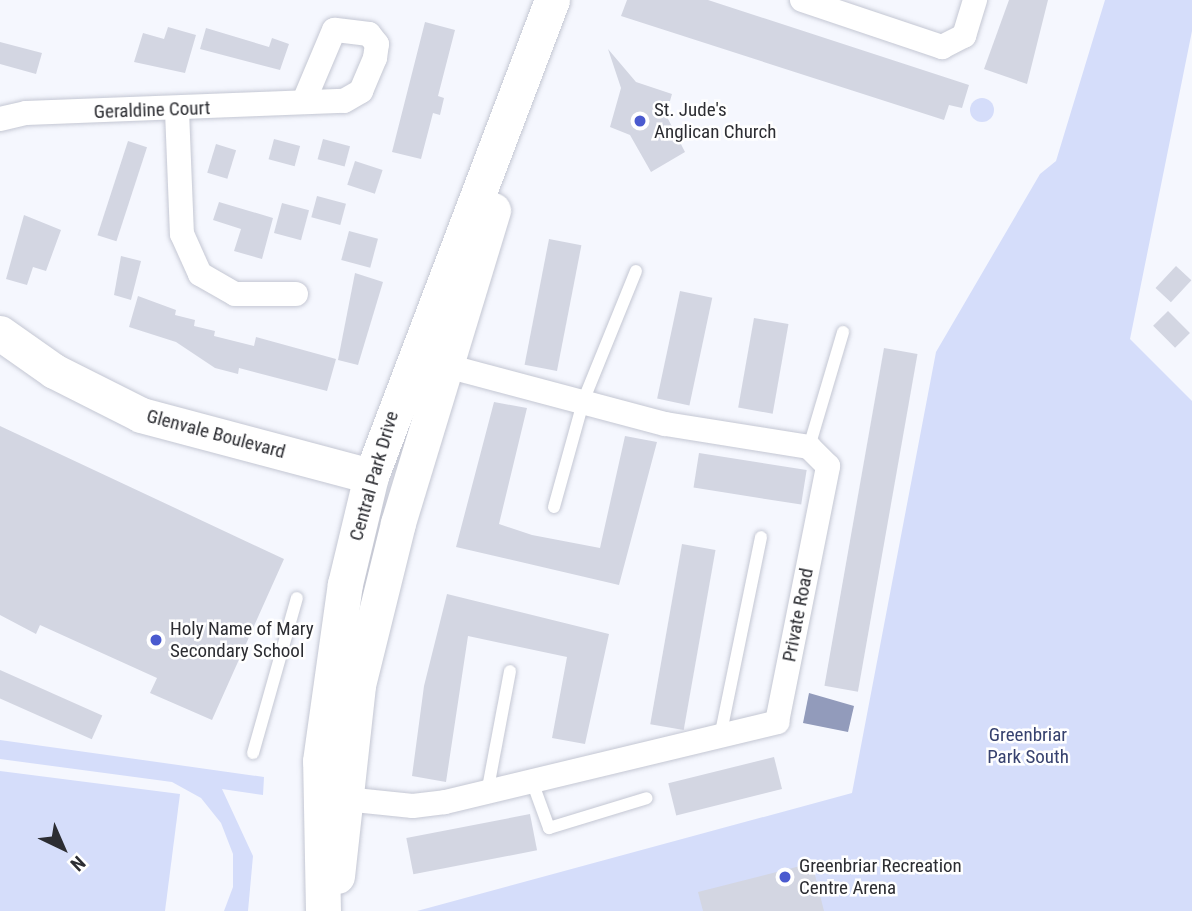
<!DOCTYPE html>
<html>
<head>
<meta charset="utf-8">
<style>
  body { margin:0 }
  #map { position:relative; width:1192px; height:911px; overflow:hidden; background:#f5f7fe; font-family:"Roboto Condensed",sans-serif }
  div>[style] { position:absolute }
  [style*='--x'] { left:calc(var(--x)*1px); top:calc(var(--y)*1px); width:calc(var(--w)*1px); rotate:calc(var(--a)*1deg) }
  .green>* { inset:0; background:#d5ddfa }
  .round { border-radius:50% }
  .water>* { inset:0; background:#929bbb }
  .building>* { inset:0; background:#d3d6e2; transform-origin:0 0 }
  .roads { filter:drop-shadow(0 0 2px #c4c7d3) drop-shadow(0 0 2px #c4c7d3) }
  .lane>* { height:12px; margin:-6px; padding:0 6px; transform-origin:6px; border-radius:6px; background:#fff }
  .street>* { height:24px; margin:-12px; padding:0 12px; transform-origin:12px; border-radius:12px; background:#fff }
  .secondary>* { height:35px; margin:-17.5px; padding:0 17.5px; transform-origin:17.5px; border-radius:17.5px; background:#fff }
  .dots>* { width:19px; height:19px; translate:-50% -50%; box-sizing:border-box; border:4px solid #fff; border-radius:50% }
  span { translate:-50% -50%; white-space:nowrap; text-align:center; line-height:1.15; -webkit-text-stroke:5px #fff; paint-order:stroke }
  .street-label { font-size:19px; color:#2c2d32 }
  .poi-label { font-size:19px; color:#2c2d32 }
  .left { translate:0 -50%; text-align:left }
  .park-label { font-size:19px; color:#37426f }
  .north { position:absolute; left:28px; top:813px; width:70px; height:70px; -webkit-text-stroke:5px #fff; paint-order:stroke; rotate:136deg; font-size:19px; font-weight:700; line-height:28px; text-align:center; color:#2c2d32 }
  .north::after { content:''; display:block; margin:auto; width:24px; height:32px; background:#2c2d32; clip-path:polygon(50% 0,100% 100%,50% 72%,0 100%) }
</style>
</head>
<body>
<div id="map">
  <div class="green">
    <i style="clip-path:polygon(1105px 0,1192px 0,1192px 31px,1130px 339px,1192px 401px,1192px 911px,417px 911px,852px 793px,936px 352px,1040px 174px,1056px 161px)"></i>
    <i class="round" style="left:970px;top:98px;width:24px;height:24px"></i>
    <i style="clip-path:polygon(0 740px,264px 777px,263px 795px,222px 789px,253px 856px,248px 911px,224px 911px,233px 887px,233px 854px,221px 823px,201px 798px,172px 782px,0 759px)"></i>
    <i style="clip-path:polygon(0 771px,180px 794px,165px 911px,0 911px)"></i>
  </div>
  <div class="water">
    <i style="clip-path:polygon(809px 693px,854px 706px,848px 732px,803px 723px)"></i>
  </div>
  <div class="building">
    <i style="clip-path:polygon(627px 0,708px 0,969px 85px,962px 108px,949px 105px,944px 120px,621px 16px)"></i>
    <i style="clip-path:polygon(1009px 0,1048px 0,1027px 84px,984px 69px)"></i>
    <i style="clip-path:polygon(425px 22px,455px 30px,438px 96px,444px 98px,440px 115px,433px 113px,421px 159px,392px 152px)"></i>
    <i style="clip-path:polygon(168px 27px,196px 35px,185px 73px,134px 62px,143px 33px,164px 39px)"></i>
    <i style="clip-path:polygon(206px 28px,269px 47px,272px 38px,289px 44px,280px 70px,200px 49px)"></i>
    <i style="clip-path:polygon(0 42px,42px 53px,36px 74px,0 64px)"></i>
    <i style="clip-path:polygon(608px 49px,636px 82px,672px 94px,666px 115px,685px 152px,651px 172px,630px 135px,610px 127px,621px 88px)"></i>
    <i style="left:274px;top:139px;width:27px;height:21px;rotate:15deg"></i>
    <i style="left:323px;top:139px;width:28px;height:21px;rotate:15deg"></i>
    <i style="left:128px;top:141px;width:20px;height:99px;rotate:18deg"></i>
    <i style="left:216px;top:144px;width:21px;height:30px;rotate:17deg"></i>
    <i style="left:355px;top:161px;width:29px;height:25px;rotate:18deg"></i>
    <i style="left:317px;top:196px;width:30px;height:22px;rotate:15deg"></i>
    <i style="clip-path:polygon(219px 202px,273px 218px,262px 259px,234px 251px,241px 229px,213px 220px)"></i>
    <i style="left:282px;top:203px;width:28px;height:31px;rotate:15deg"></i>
    <i style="clip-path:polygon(24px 215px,61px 230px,46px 271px,33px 267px,27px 285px,6px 279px)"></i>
    <i style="left:349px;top:231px;width:30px;height:30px;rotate:15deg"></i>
    <i style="left:549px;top:239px;width:33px;height:128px;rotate:11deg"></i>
    <i style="clip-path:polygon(121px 256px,141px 261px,131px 300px,114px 295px)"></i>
    <i style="left:1176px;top:266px;width:21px;height:30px;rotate:43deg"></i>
    <i style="clip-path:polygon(355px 273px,383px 282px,358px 365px,338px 360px)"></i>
    <i style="left:680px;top:291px;width:33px;height:110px;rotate:12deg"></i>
    <i style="clip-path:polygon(138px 296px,176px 310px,175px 315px,195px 320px,194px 326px,215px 331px,214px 336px,254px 346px,256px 337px,336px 359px,327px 391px,239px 368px,238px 374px,215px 368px,176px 342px,129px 327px)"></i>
    <i style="left:1168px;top:311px;width:31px;height:21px;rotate:45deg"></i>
    <i style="left:754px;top:318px;width:35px;height:91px;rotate:10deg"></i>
    <i style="left:884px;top:348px;width:34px;height:343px;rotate:10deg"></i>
    <i style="clip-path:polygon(494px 402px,527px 408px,499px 524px,532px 535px,600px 548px,625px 436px,657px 442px,619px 585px,456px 547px)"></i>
    <i style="clip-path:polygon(0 426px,284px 559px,212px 720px,150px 693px,157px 678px,40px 625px,36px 634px,0 615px)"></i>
    <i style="left:699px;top:453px;width:109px;height:35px;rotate:9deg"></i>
    <i style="left:682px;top:544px;width:34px;height:183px;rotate:10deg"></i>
    <i style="clip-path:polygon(447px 594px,609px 634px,585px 744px,552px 738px,567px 657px,468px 636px,446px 782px,412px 776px,424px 686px)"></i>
    <i style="left:0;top:670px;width:112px;height:26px;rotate:24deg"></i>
    <i style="left:774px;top:757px;width:33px;height:109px;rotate:76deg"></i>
    <i style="left:530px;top:814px;width:37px;height:126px;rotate:79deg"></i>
    <i style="clip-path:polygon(812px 863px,824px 911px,703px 911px,698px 892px)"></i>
  </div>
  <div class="roads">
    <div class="lane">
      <i style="--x:809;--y:447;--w:120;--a:-73.5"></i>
      <i style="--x:554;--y:507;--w:112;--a:-74.5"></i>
      <i style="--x:584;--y:399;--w:138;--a:-67.9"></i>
      <i style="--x:720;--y:737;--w:204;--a:-78.4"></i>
      <i style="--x:253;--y:753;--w:161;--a:-74.2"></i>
      <i style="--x:533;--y:784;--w:47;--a:70"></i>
      <i style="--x:549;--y:828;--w:102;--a:-17"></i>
      <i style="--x:487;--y:793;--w:124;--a:-79.3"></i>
    </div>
    <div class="street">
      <i style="--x:802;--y:0;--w:148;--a:18.6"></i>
      <i style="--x:942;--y:47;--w:25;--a:-27"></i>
      <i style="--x:964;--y:36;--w:38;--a:-73"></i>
      <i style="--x:177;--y:111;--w:123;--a:87.7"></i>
      <i style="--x:182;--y:234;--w:44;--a:65.8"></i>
      <i style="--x:200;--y:274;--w:40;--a:29.7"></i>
      <i style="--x:235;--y:294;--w:61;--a:0"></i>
      <i style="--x:0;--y:119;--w:27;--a:-13"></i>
      <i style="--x:26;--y:113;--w:318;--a:-2.2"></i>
      <i style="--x:344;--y:101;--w:20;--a:-30"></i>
      <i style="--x:361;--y:91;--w:36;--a:-67"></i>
      <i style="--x:375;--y:58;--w:14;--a:-82"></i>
      <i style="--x:377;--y:44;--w:13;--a:-129"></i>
      <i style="--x:369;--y:34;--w:35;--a:-173"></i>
      <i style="--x:334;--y:30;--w:77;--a:112.9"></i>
      <i style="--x:345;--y:799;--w:68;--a:5.9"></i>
      <i style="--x:413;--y:806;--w:32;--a:-7"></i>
      <i style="--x:445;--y:802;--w:342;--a:-13.5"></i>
      <i style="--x:777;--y:722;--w:261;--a:-78.7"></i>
      <i style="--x:828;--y:466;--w:27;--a:-135"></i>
      <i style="--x:809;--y:447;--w:146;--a:-170.9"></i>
      <i style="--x:665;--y:424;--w:226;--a:-165.1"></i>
    </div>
    <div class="secondary">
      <i style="--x:0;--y:333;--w:66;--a:35.1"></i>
      <i style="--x:54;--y:371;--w:97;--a:26.8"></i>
      <i style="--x:141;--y:415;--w:238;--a:14.9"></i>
      <i style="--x:337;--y:876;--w:192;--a:-83.7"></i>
      <i style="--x:358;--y:685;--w:167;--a:-76.1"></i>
      <i style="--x:398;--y:523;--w:327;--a:-73.1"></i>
      <i style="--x:323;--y:911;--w:150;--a:-91.1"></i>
      <i style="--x:320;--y:761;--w:179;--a:-82"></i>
      <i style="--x:345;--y:584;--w:111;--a:-76.5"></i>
      <i style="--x:371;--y:476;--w:509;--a:-69.18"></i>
    </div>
  </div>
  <div class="dots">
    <i style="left:640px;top:121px;background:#4a5acf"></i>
    <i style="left:156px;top:640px;background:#4a5acf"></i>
    <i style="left:785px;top:877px;background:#4a5acf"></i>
  </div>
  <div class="street-label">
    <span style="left:152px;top:110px;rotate:-2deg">Geraldine Court</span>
    <span style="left:216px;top:434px;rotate:15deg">Glenvale Boulevard</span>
    <span style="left:374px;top:476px;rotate:-74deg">Central Park Drive</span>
    <span style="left:798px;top:615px;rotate:-79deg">Private Road</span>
  </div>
  <div class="poi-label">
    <span class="left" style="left:654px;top:121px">St. Jude's<br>Anglican Church</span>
    <span class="left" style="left:170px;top:640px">Holy Name of Mary<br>Secondary School</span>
    <span class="left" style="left:799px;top:877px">Greenbriar Recreation<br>Centre Arena</span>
  </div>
  <div class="park-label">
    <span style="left:1028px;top:746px">Greenbriar<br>Park South</span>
  </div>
  <div class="north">N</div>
</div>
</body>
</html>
